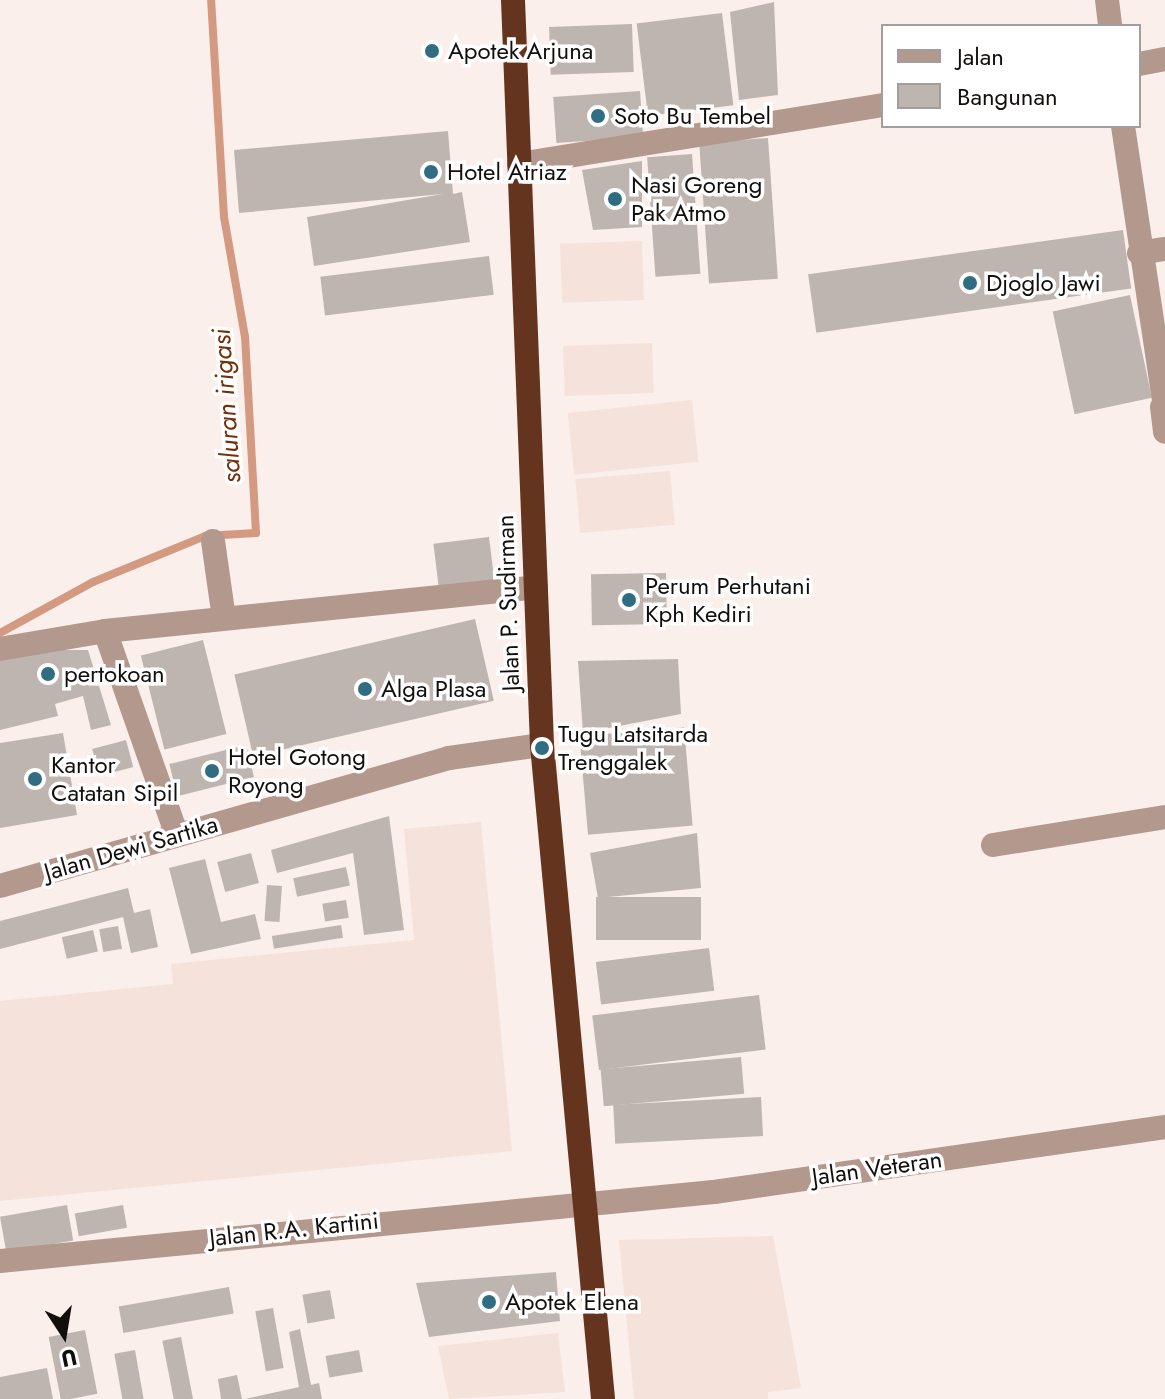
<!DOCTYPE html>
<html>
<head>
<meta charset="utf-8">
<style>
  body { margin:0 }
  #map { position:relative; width:1165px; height:1399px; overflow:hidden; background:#faefeb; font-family:Jost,sans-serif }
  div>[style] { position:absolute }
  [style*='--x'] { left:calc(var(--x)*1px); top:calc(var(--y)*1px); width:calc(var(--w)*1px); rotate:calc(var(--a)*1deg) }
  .built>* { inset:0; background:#f5e2da; transform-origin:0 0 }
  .stream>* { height:8px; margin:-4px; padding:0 4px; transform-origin:4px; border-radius:4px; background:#d39a81 }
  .building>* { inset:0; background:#bfb5b0; transform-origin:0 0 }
  .minor>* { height:24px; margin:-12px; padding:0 12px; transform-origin:12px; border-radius:12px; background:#b2988d }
  .highway>* { height:24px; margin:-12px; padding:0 12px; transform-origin:12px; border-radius:12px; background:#65341e }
  .dots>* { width:22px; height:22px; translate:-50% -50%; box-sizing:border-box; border:4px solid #fff; border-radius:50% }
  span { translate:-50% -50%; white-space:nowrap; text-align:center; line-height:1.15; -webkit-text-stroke:7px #fff; paint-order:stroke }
  .poi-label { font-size:24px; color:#110e0c }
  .left { translate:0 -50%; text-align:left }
  .street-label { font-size:24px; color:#110e0c }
  .water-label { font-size:26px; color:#742f08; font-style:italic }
  .legend { position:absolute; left:881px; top:24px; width:260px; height:104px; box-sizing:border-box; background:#fff; border:2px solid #a09f9e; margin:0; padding:10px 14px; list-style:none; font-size:24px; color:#110e0c }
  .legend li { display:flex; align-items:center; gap:16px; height:40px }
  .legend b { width:40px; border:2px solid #a09f9e }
  .north { position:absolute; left:24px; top:1295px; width:80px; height:80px; -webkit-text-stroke:6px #fff; paint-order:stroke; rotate:168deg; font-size:22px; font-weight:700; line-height:32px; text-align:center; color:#110e0c }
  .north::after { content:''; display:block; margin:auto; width:28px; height:36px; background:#110e0c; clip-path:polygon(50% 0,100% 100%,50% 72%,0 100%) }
</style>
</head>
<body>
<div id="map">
  <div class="built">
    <i style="left:642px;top:241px;width:59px;height:82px;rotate:88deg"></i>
    <i style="left:652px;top:343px;width:50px;height:89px;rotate:88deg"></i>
    <i style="left:692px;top:400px;width:62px;height:125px;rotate:84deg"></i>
    <i style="left:670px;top:471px;width:54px;height:95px;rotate:85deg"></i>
    <i style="clip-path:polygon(481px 822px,512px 1151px,0 1201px,0 1001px,173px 984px,171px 964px,414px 940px,404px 829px)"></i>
    <i style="clip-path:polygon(773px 1236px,801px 1388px,768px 1392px,768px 1399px,634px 1399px,619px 1240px)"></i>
    <i style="clip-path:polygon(558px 1333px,565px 1392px,449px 1399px,438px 1346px)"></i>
  </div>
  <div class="stream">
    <i style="--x:0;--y:633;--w:106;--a:-28.7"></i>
    <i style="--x:93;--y:582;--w:121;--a:-22.3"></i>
    <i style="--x:205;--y:536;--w:51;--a:-3.4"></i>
    <i style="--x:256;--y:533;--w:196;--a:-93.2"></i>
    <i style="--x:245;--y:337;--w:122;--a:-99.9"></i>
    <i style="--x:224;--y:217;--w:217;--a:-93.4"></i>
  </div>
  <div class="building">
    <i style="clip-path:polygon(774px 2px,778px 95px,739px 100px,730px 12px)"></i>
    <i style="left:722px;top:13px;width:93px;height:86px;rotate:83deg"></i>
    <i style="left:632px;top:24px;width:48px;height:83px;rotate:88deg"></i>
    <i style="left:640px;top:91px;width:46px;height:87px;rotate:86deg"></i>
    <i style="clip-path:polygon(448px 131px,453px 194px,462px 192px,470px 242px,314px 266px,307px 217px,443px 194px,239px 213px,234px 150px)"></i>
    <i style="left:768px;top:138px;width:141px;height:69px;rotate:86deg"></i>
    <i style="left:692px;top:154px;width:120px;height:45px;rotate:86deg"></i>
    <i style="clip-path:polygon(642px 161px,642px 227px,593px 230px,582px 170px)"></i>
    <i style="left:1123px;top:230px;width:59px;height:318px;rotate:82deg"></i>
    <i style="left:489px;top:256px;width:39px;height:170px;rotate:83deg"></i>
    <i style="left:1130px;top:295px;width:105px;height:79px;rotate:78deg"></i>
    <i style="left:489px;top:537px;width:51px;height:56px;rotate:83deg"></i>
    <i style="left:666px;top:573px;width:51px;height:75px;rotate:89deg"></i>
    <i style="left:475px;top:619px;width:84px;height:247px;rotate:77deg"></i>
    <i style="left:203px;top:640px;width:97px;height:64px;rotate:76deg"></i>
    <i style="clip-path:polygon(12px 650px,88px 650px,111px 725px,91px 730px,83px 696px,55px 704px,58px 716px,0 730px,0 657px)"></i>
    <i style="clip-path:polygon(678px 659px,681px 714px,583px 733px,578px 661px)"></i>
    <i style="left:684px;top:727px;width:99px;height:105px;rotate:85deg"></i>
    <i style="clip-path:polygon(63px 733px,77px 815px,0 828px,0 743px)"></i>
    <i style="left:126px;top:740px;width:28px;height:35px;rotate:75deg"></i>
    <i style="left:246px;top:745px;width:33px;height:79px;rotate:76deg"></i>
    <i style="clip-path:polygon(389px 816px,404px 930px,364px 935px,353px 853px,277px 873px,271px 850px)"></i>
    <i style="clip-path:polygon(697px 833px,701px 888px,598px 898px,590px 853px)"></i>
    <i style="left:251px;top:853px;width:31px;height:35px;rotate:75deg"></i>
    <i style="clip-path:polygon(205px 859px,221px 922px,255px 914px,261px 939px,191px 954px,169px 868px)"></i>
    <i style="left:346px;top:867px;width:19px;height:54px;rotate:78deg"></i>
    <i style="left:267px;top:885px;width:15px;height:36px;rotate:4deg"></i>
    <i style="clip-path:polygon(128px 888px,134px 913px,150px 909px,158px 947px,131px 953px,123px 917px,0 949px,0 921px)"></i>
    <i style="left:701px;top:897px;width:43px;height:105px;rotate:90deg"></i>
    <i style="left:346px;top:900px;width:18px;height:24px;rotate:81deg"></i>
    <i style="left:341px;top:925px;width:13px;height:70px;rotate:81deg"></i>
    <i style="left:118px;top:926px;width:23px;height:19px;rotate:80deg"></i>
    <i style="left:93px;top:930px;width:22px;height:32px;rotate:77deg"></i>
    <i style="left:709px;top:948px;width:43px;height:114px;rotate:83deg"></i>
    <i style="left:759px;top:995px;width:55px;height:168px;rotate:83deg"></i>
    <i style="left:741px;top:1057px;width:37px;height:141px;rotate:85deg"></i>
    <i style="left:761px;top:1097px;width:39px;height:148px;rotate:87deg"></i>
    <i style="left:67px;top:1205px;width:36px;height:68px;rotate:80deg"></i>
    <i style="left:123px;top:1205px;width:23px;height:49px;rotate:80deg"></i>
    <i style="clip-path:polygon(556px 1272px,560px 1321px,429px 1337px,416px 1283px)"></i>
    <i style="left:229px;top:1287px;width:27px;height:112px;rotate:80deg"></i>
    <i style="left:330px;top:1290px;width:29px;height:28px;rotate:80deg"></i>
    <i style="left:273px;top:1308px;width:61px;height:18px;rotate:80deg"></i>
    <i style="clip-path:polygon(300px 1329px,311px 1385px,319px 1383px,322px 1399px,245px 1399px,299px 1387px,289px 1332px)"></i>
    <i style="left:85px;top:1330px;width:65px;height:37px;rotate:79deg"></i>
    <i style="left:181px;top:1337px;width:63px;height:19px;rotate:79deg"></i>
    <i style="left:135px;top:1350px;width:50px;height:21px;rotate:80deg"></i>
    <i style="left:359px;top:1350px;width:22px;height:34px;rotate:80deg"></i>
    <i style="clip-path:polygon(47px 1368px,53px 1399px,0 1399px,0 1377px)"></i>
    <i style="clip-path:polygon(237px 1375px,242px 1399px,221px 1399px,218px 1379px)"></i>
  </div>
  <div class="minor">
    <i style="--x:1107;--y:0;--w:26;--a:83"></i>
    <i style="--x:1139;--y:64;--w:26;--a:-11"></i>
    <i style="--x:1123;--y:126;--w:284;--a:81.5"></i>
    <i style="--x:519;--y:164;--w:369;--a:-9.2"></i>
    <i style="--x:1139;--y:253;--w:26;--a:-9"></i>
    <i style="--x:1162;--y:407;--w:25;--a:83"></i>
    <i style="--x:213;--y:541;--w:78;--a:81.9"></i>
    <i style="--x:105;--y:631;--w:216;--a:70.6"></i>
    <i style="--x:0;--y:649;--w:107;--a:-9.7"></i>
    <i style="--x:105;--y:631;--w:433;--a:-5.8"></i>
    <i style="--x:993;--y:845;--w:174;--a:-9.2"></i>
    <i style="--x:0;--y:886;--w:467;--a:-15.9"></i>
    <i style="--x:449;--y:758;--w:94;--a:-8"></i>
    <i style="--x:0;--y:1261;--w:717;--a:-5.52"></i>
    <i style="--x:714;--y:1192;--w:456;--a:-8.2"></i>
  </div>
  <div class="highway">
    <i style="--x:513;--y:0;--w:746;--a:87.77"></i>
    <i style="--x:542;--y:745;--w:657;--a:84.67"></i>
  </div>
  <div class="dots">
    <i style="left:432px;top:51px;background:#306d83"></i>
    <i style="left:598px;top:116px;background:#306d83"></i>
    <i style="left:431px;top:172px;background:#306d83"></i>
    <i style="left:615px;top:199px;background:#306d83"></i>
    <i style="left:970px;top:283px;background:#306d83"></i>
    <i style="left:629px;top:600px;background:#306d83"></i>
    <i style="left:48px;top:674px;background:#306d83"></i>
    <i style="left:365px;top:689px;background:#306d83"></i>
    <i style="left:542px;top:748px;background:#306d83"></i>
    <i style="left:212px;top:771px;background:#306d83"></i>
    <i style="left:35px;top:779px;background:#306d83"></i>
    <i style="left:489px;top:1302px;background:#306d83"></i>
  </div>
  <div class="poi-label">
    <span class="left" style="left:448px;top:51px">Apotek Arjuna</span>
    <span class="left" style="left:614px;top:116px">Soto Bu Tembel</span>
    <span class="left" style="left:447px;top:172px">Hotel Atriaz</span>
    <span class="left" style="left:631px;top:199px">Nasi Goreng<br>Pak Atmo</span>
    <span class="left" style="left:986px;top:283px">Djoglo Jawi</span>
    <span class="left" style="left:645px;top:600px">Perum Perhutani<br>Kph Kediri</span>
    <span class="left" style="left:64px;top:674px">pertokoan</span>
    <span class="left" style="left:381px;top:689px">Alga Plasa</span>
    <span class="left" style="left:558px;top:748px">Tugu Latsitarda<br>Trenggalek</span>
    <span class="left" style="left:228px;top:771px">Hotel Gotong<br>Royong</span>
    <span class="left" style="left:51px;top:779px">Kantor<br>Catatan Sipil</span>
    <span class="left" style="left:505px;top:1302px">Apotek Elena</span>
  </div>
  <div class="street-label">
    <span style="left:508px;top:603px;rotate:-92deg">Jalan P. Sudirman</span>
    <span style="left:131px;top:848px;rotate:-16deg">Jalan Dewi Sartika</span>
    <span style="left:877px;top:1168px;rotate:-8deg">Jalan Veteran</span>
    <span style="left:294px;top:1229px;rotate:-6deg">Jalan R.A. Kartini</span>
  </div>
  <div class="water-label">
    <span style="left:227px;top:406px;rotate:-94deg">saluran irigasi</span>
  </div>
  <ul class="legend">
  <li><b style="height:10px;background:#b2988d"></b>Jalan</li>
  <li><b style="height:22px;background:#bfb5b0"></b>Bangunan</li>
  </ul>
  <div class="north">U</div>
</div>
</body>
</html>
